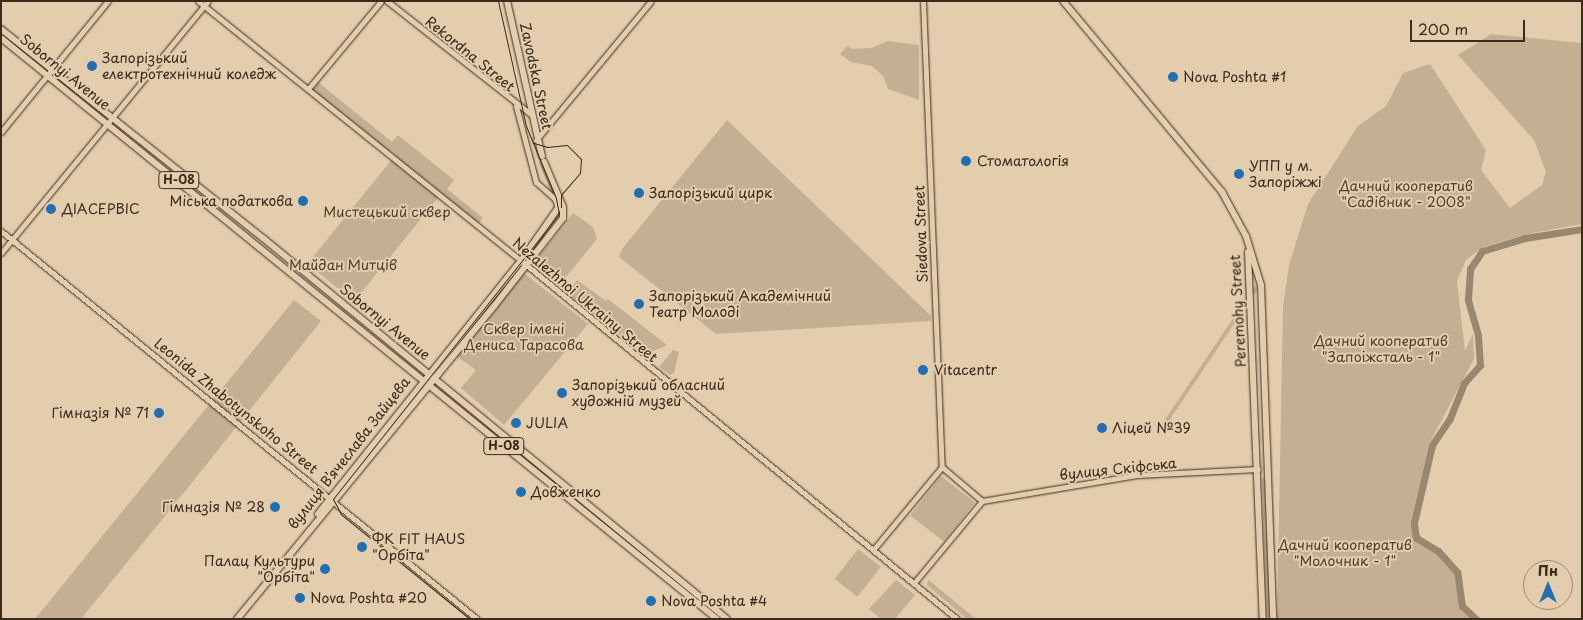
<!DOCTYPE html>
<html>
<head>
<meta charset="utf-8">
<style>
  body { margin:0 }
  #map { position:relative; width:1583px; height:620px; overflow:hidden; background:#e4cdad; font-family:"Playpen Sans",sans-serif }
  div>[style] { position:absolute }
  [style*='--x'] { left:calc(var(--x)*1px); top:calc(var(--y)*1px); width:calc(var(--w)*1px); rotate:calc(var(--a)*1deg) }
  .green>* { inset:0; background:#c5af93; transform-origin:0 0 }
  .river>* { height:7px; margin:-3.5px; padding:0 3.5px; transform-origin:3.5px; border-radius:3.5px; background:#9a876f }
  .roads { filter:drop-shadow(0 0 1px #3b2a1e) drop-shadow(0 0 1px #3b2a1e) }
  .minor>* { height:5px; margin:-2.5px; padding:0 2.5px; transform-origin:2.5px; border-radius:2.5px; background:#e4cdad }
  .major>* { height:6px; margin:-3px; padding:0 3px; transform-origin:3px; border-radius:3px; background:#e4cdad }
  .tram>* { height:1px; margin:-0.5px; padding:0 0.5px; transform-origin:0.5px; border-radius:0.5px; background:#3b2a1e }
  .dots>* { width:14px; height:14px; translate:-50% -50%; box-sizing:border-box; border:2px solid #e4cdad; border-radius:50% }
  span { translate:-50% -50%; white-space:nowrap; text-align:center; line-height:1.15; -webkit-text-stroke:4px #e4cdad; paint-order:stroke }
  .shield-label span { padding:1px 4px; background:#e4cdad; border:1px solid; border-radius:4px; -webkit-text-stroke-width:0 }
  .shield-label { font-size:12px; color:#3b2a1e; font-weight:700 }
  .street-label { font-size:14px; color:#3b2a1e }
  .poi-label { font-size:14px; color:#3b2a1e }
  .left { translate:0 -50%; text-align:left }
  .right { translate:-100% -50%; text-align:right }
  .park-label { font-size:14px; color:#503e30 }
  .frame { position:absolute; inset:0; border:2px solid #3b2a1e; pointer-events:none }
  .north { position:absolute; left:1523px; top:560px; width:50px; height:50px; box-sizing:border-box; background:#e4cdad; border:1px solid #a08c74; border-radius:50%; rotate:0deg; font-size:14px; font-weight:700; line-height:20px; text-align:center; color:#3b2a1e }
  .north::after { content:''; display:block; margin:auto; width:18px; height:22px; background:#1f6fb2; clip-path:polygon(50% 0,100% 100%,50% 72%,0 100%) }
  .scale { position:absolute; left:1410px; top:20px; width:115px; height:22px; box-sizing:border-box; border:2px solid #3b2a1e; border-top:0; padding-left:6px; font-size:15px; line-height:18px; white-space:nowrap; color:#3b2a1e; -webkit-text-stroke:4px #e4cdad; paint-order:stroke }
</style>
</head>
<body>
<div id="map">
  <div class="green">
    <i style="clip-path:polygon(1491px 34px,1582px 43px,1582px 224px,1533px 233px,1483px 247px,1466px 260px,1457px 281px,1465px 351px,1473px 334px,1474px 359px,1429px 444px,1412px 522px,1413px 539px,1435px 551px,1454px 570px,1460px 608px,1472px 619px,1277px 619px,1283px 307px,1289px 265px,1308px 204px,1358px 126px,1386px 106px,1403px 73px,1430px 64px,1486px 150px,1481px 170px,1510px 208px,1542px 185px,1546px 172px,1534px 140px,1458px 55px)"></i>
    <i style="clip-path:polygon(888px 41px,919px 45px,919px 100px,888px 89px,883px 76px,872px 66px,851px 62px,840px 54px,848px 46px,852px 49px,871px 48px)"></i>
    <i style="clip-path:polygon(318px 82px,392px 142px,398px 135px,454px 180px,447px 189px,483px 218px,478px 224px,312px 90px)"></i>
    <i style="clip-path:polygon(727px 120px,931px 316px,931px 321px,716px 334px,619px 257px,622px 249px)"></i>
    <i style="left:393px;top:158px;width:60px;height:136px;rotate:39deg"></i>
    <i style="clip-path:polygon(573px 213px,593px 227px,597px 239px,560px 284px,534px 262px)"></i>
    <i style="clip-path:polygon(524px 273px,588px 324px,504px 425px,461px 388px,476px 370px,456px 356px)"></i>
    <i style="clip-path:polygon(577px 280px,606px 301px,608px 299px,667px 345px,645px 355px,567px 293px)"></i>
    <i style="left:1255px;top:286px;width:4px;height:171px;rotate:34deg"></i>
    <i style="clip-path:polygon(294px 300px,321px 321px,186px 490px,81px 619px,35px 619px)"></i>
    <i style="clip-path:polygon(673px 350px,679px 352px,674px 373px,670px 375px,659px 367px)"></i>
    <i style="left:941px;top:476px;width:43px;height:50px;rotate:38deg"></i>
    <i style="clip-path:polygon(1262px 478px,1266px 479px,1271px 619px,1266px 619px)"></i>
    <i style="left:858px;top:549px;width:29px;height:38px;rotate:38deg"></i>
    <i style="clip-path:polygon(896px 580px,915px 595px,895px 619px,881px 619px,869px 609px)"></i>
    <i style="clip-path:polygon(928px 580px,930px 581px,976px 619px,967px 619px,927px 585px)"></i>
  </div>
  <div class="river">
    <i style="--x:1476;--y:619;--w:19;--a:-137"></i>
    <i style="--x:1462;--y:606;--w:34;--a:-98"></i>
    <i style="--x:1457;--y:572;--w:28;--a:-132"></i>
    <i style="--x:1438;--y:551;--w:26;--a:-149"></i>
    <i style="--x:1416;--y:538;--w:15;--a:-98"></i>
    <i style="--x:1414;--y:523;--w:80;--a:-77"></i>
    <i style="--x:1432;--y:445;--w:32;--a:-56"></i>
    <i style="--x:1450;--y:418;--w:38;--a:-68"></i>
    <i style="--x:1464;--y:383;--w:24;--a:-48"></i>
    <i style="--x:1480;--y:365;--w:30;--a:-94"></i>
    <i style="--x:1478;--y:335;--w:37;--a:-106"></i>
    <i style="--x:1468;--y:299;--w:30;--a:-86"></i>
    <i style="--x:1470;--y:269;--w:22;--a:-56"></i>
    <i style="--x:1482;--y:251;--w:45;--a:-16.8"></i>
    <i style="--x:1525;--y:238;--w:58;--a:-9"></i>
  </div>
  <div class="roads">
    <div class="minor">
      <i style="--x:198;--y:1;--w:418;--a:38.8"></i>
      <i style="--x:524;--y:263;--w:561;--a:39.43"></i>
      <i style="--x:387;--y:1;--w:184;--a:38.2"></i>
      <i style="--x:923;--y:1;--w:466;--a:87.7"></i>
      <i style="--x:308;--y:89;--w:114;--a:-50.3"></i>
      <i style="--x:516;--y:106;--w:79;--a:75.3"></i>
      <i style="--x:536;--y:182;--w:25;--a:42"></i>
      <i style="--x:555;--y:199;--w:9;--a:72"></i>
      <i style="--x:1;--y:132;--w:169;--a:-50.8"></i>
      <i style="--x:536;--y:140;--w:180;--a:-50.4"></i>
      <i style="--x:1;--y:231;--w:614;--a:39.18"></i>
      <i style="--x:1;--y:253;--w:326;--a:-50.6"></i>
      <i style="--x:982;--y:501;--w:157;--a:-9.5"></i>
      <i style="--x:1137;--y:475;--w:121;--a:-2.8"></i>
      <i style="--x:873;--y:550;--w:108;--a:-50.3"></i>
      <i style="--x:914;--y:583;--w:107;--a:-50.3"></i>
      <i style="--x:982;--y:501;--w:52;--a:-139.6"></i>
    </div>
    <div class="major">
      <i style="--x:507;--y:1;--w:159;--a:77.3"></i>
      <i style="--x:1063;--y:1;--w:249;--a:50.2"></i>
      <i style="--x:1222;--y:192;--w:50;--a:61.4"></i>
      <i style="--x:1246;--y:236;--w:51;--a:73"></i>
      <i style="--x:1261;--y:285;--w:334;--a:87.9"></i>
      <i style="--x:1;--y:29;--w:335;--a:38.6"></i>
      <i style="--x:263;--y:238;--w:600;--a:39.39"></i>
      <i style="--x:1;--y:38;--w:922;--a:39.06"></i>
      <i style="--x:1248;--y:252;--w:367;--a:87.7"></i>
      <i style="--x:318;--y:514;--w:324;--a:-51.3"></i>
      <i style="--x:521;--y:261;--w:65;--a:-55.1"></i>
      <i style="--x:558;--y:208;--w:5;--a:-11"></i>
      <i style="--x:237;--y:619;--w:406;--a:-50.6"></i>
      <i style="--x:495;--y:305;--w:110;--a:-52"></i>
      <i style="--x:563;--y:218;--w:11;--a:-90"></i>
      <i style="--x:563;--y:207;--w:49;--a:-112.9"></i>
    </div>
  </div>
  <div class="tram">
    <i style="--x:534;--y:143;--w:14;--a:17"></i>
    <i style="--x:547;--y:147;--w:20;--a:-6"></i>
    <i style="--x:567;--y:145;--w:20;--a:45"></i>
    <i style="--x:581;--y:159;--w:14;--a:94"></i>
    <i style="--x:580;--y:173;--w:29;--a:131"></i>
    <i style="--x:561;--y:195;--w:12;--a:90"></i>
    <i style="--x:470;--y:619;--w:166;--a:-140.9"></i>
    <i style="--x:341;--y:514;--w:17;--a:-118"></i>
    <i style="--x:333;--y:499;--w:364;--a:-51.6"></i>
    <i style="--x:559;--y:214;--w:16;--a:-101"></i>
    <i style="--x:556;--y:198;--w:78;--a:-112.6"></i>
    <i style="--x:526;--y:126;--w:128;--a:-102.6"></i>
  </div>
  <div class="dots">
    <i style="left:92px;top:66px;background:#1f6fb2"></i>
    <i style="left:1173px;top:77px;background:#1f6fb2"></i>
    <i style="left:966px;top:161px;background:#1f6fb2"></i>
    <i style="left:1239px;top:174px;background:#1f6fb2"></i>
    <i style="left:639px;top:193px;background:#1f6fb2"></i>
    <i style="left:303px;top:201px;background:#1f6fb2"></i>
    <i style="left:51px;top:209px;background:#1f6fb2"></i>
    <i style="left:639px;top:304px;background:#1f6fb2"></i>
    <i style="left:923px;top:370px;background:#1f6fb2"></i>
    <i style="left:562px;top:393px;background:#1f6fb2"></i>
    <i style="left:159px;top:413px;background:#1f6fb2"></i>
    <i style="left:516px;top:423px;background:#1f6fb2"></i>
    <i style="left:1102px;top:428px;background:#1f6fb2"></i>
    <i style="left:521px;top:492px;background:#1f6fb2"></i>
    <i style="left:275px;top:507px;background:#1f6fb2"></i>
    <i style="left:362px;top:547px;background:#1f6fb2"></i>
    <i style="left:325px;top:569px;background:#1f6fb2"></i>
    <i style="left:300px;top:598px;background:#1f6fb2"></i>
    <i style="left:651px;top:601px;background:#1f6fb2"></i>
  </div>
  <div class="shield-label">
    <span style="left:179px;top:180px">Н-08</span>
    <span style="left:504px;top:446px">Н-08</span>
  </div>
  <div class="street-label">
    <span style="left:470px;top:54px;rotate:39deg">Rekordna Street</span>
    <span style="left:65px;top:72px;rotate:39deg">Sobornyi Avenue</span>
    <span style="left:536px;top:76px;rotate:78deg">Zavodska Street</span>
    <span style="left:921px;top:234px;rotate:-92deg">Siedova Street</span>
    <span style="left:585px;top:300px;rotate:40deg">Nezalezhnoi Ukrainy Street</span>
    <span style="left:1238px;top:311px;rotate:-93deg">Peremohy Street</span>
    <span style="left:385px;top:322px;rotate:39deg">Sobornyi Avenue</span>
    <span style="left:236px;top:406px;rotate:39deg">Leonida Zhabotynskoho Street</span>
    <span style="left:349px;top:453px;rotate:-52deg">вулиця Вʼячеслава Зайцева</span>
    <span style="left:1118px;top:469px;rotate:-6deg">вулиця Скіфська</span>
  </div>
  <div class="poi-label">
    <span class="left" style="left:102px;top:66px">Запорізький<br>електротехнічний коледж</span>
    <span class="left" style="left:1183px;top:77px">Nova Poshta #1</span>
    <span class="left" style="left:977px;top:161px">Стоматологія</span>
    <span class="left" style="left:1249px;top:174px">УПП у м.<br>Запоріжжі</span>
    <span class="left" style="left:649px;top:193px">Запорізький цирк</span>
    <span class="right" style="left:293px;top:201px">Міська податкова</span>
    <span class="left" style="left:62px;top:209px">ДІАСЕРВІС</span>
    <span class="left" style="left:649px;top:304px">Запорізький Академічний<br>Театр Молоді</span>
    <span class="left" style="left:934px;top:370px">Vitacentr</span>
    <span class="left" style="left:572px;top:393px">Запорізький обласний<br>художній музей</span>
    <span class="right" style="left:149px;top:413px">Гімназія № 71</span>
    <span class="left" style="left:526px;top:423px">JULIA</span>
    <span class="left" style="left:1112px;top:428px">Ліцей №39</span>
    <span class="left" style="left:531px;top:492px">Довженко</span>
    <span class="right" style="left:265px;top:507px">Гімназія № 28</span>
    <span class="left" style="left:372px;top:547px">ФК FIT HAUS<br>"Орбіта"</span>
    <span class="right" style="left:315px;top:569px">Палац Культури<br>"Орбіта"</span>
    <span class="left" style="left:310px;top:598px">Nova Poshta #20</span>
    <span class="left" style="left:661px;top:601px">Nova Poshta #4</span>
  </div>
  <div class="park-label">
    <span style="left:1406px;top:194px">Дачний кооператив<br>"Садівник - 2008"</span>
    <span style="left:387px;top:212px">Мистецький сквер</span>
    <span style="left:343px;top:265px">Майдан Митців</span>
    <span style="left:524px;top:337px">Сквер імені<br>Дениса Тарасова</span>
    <span style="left:1381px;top:349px">Дачний кооператив<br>"Запоіжсталь - 1"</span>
    <span style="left:1345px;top:553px">Дачний кооператив<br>"Молочник - 1"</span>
  </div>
  <div class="frame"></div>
  <div class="north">Пн</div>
  <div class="scale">200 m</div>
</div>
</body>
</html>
